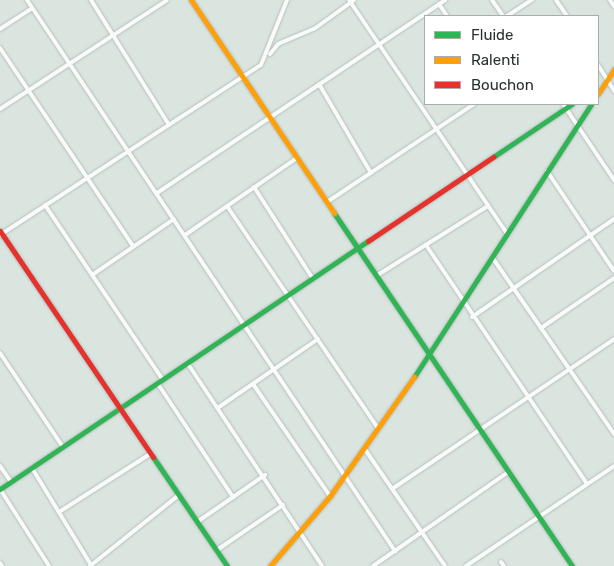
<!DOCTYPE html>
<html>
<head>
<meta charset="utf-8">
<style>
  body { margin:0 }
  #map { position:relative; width:614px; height:566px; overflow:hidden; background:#dae5e0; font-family:Rubik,sans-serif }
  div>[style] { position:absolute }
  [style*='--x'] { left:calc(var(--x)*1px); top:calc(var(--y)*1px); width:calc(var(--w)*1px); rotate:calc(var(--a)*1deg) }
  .roads { filter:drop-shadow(0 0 1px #b6bfbb) drop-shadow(0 0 1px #b6bfbb) }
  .street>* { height:4px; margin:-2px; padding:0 2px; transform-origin:2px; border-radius:2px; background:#f9fbfa }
  .fast>* { height:5px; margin:-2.5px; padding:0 2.5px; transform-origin:2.5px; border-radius:2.5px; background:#30b455 }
  .slow>* { height:5px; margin:-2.5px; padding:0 2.5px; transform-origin:2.5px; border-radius:2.5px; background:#ff9f0a }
  .jam>* { height:5px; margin:-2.5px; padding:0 2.5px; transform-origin:2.5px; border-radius:2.5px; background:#e5322d }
  span { translate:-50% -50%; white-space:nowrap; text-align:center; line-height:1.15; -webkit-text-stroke:4px #fff; paint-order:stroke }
  .legend { position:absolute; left:424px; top:15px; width:175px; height:90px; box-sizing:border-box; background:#fff; border:1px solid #a9adab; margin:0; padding:6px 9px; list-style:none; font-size:15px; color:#29312e }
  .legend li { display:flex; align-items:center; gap:10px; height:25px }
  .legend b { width:25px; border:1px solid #a9adab }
</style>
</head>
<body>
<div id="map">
  <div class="roads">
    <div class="street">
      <i style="--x:27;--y:0;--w:663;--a:56.26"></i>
      <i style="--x:91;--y:0;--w:145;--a:58"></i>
      <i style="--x:349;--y:0;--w:282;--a:55.9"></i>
      <i style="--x:492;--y:0;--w:19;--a:55"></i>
      <i style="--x:556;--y:0;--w:19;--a:55"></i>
      <i style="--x:610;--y:0;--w:7;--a:56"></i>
      <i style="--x:439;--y:4;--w:14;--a:56"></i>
      <i style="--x:507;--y:16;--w:30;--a:-33"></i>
      <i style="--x:0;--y:29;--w:38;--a:-33"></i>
      <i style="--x:0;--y:48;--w:239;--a:56.1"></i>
      <i style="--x:270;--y:54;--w:13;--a:-51"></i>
      <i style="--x:278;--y:44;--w:39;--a:-23"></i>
      <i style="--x:314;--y:29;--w:49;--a:-35.9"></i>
      <i style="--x:598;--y:65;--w:31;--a:58"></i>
      <i style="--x:319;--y:84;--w:103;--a:59.7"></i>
      <i style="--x:563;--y:104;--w:92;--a:56.1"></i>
      <i style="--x:0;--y:109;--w:199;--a:-33.1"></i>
      <i style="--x:547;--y:171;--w:120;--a:56.2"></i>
      <i style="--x:254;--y:187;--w:109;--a:57.3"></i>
      <i style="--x:157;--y:193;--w:347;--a:-33.8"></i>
      <i style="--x:327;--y:202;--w:177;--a:-33.7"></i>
      <i style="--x:45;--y:205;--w:211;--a:56"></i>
      <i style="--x:227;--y:206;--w:268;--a:55.8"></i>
      <i style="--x:0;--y:235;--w:311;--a:-33.1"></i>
      <i style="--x:261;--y:65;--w:70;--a:-68.2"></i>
      <i style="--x:185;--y:235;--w:136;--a:-34.5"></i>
      <i style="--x:426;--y:245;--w:288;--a:56"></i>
      <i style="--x:492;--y:257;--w:215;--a:55.4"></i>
      <i style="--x:92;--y:275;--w:99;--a:-34.3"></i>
      <i style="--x:376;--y:276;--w:132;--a:-32"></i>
      <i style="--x:472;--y:317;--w:173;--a:-34.6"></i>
      <i style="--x:541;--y:328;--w:88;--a:-34.4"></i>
      <i style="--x:0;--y:353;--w:113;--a:56.2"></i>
      <i style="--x:188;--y:364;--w:242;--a:56.4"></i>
      <i style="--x:158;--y:384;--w:136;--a:56.4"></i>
      <i style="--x:253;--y:384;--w:136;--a:55.5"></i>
      <i style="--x:219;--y:407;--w:120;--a:-34.5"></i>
      <i style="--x:364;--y:448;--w:143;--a:55.5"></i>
      <i style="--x:0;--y:466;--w:19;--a:55"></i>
      <i style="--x:32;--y:468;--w:114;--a:58.7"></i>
      <i style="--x:0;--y:489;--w:91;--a:57.5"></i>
      <i style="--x:392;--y:489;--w:268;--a:-34"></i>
      <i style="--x:59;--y:512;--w:108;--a:-32.5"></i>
      <i style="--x:197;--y:522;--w:83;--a:-34.7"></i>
      <i style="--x:217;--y:550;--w:80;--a:-34.3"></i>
      <i style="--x:501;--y:562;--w:5;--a:53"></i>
      <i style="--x:0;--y:563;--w:4;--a:56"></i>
      <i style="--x:90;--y:566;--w:114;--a:-38.6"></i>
      <i style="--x:373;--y:566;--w:165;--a:-34.8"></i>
      <i style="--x:466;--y:566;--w:179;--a:-34"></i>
    </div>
    <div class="fast">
      <i style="--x:493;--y:157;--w:95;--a:-33.9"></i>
      <i style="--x:334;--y:213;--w:426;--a:56"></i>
      <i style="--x:414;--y:377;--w:325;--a:-57"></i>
      <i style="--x:153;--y:457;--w:132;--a:55.8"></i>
      <i style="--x:0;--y:489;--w:444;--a:-34"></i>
    </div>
    <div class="slow">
      <i style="--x:191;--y:0;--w:257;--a:56.1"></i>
      <i style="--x:598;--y:94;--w:30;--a:-57"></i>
      <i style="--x:270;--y:566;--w:92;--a:-49.4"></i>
      <i style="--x:330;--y:496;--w:146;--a:-54.8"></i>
    </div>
    <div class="jam">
      <i style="--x:0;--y:231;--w:273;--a:55.9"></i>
      <i style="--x:368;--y:241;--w:151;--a:-33.9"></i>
    </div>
  </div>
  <ul class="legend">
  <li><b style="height:6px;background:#30b455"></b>Fluide</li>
  <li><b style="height:6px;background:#ff9f0a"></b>Ralenti</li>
  <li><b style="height:6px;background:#e5322d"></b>Bouchon</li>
  </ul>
</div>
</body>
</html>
